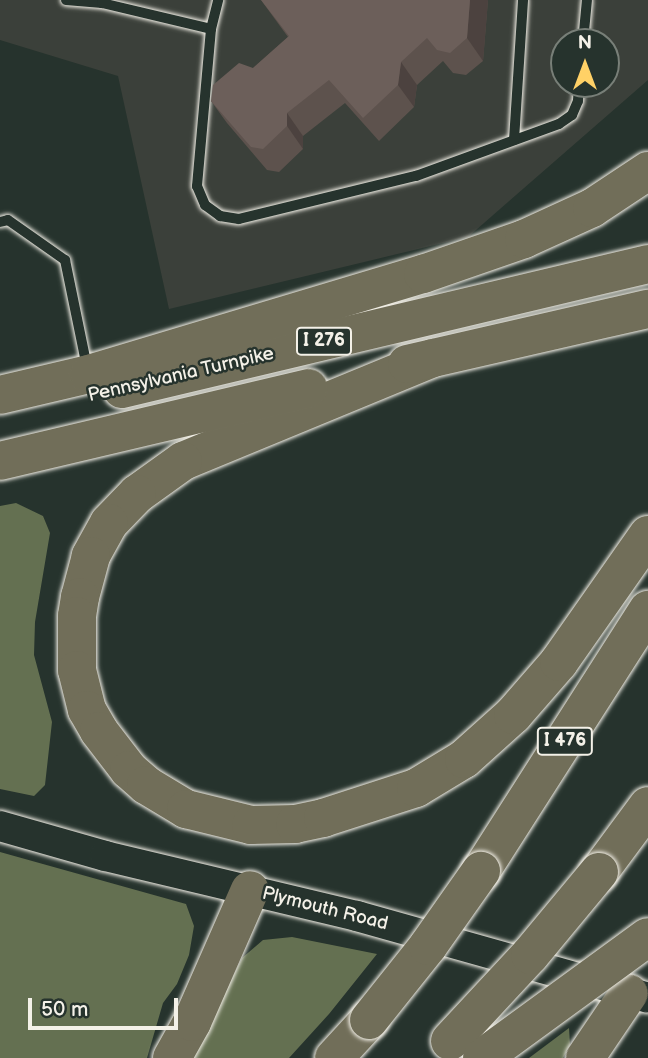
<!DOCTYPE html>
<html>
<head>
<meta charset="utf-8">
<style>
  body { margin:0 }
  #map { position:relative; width:648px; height:1058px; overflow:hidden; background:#26332d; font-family:"Balsamiq Sans",sans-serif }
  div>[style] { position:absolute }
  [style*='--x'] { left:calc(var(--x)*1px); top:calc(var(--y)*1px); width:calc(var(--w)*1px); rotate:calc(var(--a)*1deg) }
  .built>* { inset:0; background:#3b403a }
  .green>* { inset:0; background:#647051 }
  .roads { filter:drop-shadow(0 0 2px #f4f1e8) drop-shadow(0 0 2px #f4f1e8) }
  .lane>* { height:10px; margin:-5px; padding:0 5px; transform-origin:5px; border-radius:5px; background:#26332d }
  .secondary>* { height:30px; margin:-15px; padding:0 15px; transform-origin:15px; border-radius:15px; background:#26332d }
  .highway>* { height:38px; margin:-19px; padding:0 19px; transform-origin:19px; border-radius:19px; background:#716e59 }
  .bridges { filter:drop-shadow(0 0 2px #f4f1e8) drop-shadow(0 0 2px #f4f1e8) }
  .highway-bridge>* { height:38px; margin:-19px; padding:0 19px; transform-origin:19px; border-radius:19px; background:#716e59 }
  .wall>* { inset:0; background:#5d524d }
  .shaded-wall>* { inset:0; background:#4c423f }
  .building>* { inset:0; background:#6c5f5a }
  span { translate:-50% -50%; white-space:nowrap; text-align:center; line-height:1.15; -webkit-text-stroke:5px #26332d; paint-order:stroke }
  .shield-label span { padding:2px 5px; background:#26332d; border:2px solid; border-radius:5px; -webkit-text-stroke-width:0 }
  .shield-label { font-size:18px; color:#f4f1e8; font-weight:700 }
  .street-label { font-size:19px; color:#f4f1e8 }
  .north { position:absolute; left:550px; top:28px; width:70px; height:70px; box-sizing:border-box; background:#26332d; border:2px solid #787f78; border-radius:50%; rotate:0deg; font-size:19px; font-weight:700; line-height:28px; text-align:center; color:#f4f1e8 }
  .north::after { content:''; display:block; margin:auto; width:24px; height:32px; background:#ffd166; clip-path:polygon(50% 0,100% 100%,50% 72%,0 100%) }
  .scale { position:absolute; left:28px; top:998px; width:150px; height:32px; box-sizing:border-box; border:4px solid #f4f1e8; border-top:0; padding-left:9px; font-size:21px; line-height:24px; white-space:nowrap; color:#f4f1e8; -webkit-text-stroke:5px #26332d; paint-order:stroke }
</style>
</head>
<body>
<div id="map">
  <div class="built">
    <i style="clip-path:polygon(evenodd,0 0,648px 0,648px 80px,468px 237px,169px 309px,118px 76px,0 40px,0 0,564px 42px,606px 42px,606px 84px,564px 84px,564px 42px)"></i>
  </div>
  <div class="green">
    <i style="clip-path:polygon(16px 503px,43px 516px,50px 533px,35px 622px,34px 655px,52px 722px,45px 785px,34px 796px,0 789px,0 506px)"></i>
    <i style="clip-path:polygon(0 852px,186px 904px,194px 926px,189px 955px,177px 984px,163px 1003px,147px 1058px,0 1058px)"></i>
    <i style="clip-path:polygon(292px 937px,377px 954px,329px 1014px,289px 1058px,189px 1058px,210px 1024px,242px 958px,263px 940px)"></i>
    <i style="clip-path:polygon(569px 1028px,570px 1045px,563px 1058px,529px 1058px)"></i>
  </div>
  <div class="roads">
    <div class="lane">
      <i style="--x:66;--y:0;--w:36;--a:5"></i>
      <i style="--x:102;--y:3;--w:4;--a:-56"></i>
      <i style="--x:102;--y:3;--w:112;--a:13.4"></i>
      <i style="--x:211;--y:29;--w:158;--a:95.1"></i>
      <i style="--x:197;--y:186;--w:21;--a:67"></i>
      <i style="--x:205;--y:205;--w:19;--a:36"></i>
      <i style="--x:220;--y:216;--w:19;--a:9"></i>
      <i style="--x:239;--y:219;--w:182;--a:-13.7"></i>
      <i style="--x:416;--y:176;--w:152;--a:-20"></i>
      <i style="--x:559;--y:124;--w:16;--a:-35"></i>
      <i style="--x:572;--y:115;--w:15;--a:-67"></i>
      <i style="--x:578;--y:101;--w:17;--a:-87"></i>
      <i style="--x:211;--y:29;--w:30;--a:-76"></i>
      <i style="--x:583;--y:42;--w:42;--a:-84.6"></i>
      <i style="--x:514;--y:140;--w:140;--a:-86.3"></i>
      <i style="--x:0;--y:222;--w:8;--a:-14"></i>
      <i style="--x:8;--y:220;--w:70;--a:35.1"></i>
      <i style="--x:65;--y:260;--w:109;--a:78.4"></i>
    </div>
    <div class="secondary">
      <i style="--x:0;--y:826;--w:109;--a:15.9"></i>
      <i style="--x:105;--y:856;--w:259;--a:13.4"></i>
      <i style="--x:357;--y:916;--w:302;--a:15.7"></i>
    </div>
    <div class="highway">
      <i style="--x:433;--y:358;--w:270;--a:157.6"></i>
      <i style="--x:183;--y:461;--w:57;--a:144.3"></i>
      <i style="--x:137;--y:494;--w:40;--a:134"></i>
      <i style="--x:109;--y:523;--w:38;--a:119"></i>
      <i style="--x:91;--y:556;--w:42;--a:105"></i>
      <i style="--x:80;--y:597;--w:19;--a:99"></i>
      <i style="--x:77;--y:616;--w:54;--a:90"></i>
      <i style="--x:77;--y:670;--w:41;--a:76"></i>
      <i style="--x:87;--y:710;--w:24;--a:60"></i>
      <i style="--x:99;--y:731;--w:49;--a:52.4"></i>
      <i style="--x:129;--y:770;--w:23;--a:41"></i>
      <i style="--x:146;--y:785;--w:47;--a:31"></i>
      <i style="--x:186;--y:809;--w:67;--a:13.8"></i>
      <i style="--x:251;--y:825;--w:44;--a:-1.3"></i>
      <i style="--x:295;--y:824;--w:29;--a:-12"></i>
      <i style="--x:323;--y:818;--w:98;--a:-17.9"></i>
      <i style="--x:416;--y:788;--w:56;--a:-31.1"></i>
      <i style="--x:464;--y:759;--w:66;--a:-41.9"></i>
      <i style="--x:513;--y:715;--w:70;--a:-49"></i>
      <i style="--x:559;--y:662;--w:155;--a:-55"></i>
      <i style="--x:407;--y:364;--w:247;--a:-12.9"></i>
      <i style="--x:122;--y:389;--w:541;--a:-13.37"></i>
      <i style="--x:0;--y:395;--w:91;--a:-13.3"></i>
      <i style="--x:89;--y:374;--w:349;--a:-16.7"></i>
      <i style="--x:423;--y:274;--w:107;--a:-19.1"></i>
      <i style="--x:524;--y:239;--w:75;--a:-24.5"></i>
      <i style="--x:592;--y:208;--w:67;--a:-33.5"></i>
      <i style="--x:0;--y:461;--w:317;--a:-13.3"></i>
      <i style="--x:481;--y:871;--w:310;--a:-57.4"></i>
      <i style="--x:599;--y:872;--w:82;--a:-53.4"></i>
      <i style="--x:172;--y:1058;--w:41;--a:-60.9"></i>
      <i style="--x:192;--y:1022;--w:144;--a:-66.3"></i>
      <i style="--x:334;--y:1058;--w:52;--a:-47.4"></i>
      <i style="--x:585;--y:1058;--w:78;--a:-55.9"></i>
    </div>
  </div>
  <div class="bridges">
    <div class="highway-bridge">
      <i style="--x:369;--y:1020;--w:95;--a:-51.4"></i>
      <i style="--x:428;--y:946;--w:92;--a:-54.8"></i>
      <i style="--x:450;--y:1041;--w:117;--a:-47.1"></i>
      <i style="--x:530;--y:955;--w:108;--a:-50.3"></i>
      <i style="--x:482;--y:1058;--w:205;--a:-36.1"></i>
    </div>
  </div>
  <div class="wall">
    <i style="clip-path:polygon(261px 0,488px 0,483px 61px,466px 75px,453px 73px,443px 61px,417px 85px,414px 107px,379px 141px,345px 103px,303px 136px,303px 149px,279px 172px,267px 170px,227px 123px,211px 101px,253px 68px,288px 37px)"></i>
  </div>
  <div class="shaded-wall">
    <i style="clip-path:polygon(470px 0,488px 0,483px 61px,467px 38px)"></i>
    <i style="clip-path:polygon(401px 62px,417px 85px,414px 107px,398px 85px)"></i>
    <i style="clip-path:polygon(287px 113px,303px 136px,303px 149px,287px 126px)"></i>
  </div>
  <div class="building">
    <i style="clip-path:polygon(261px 0,470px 0,467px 38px,450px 53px,437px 50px,427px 38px,401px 62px,398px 85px,363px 118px,329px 80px,287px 113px,287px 126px,263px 149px,251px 147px,211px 101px,213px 85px,239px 63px,253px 68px,289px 36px)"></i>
  </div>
  <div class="shield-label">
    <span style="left:324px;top:341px">I 276</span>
    <span style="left:565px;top:741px">I 476</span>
  </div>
  <div class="street-label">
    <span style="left:181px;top:375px;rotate:-13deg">Pennsylvania Turnpike</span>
    <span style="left:325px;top:909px;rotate:14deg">Plymouth Road</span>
  </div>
  <div class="north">N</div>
  <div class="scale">50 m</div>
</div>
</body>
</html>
